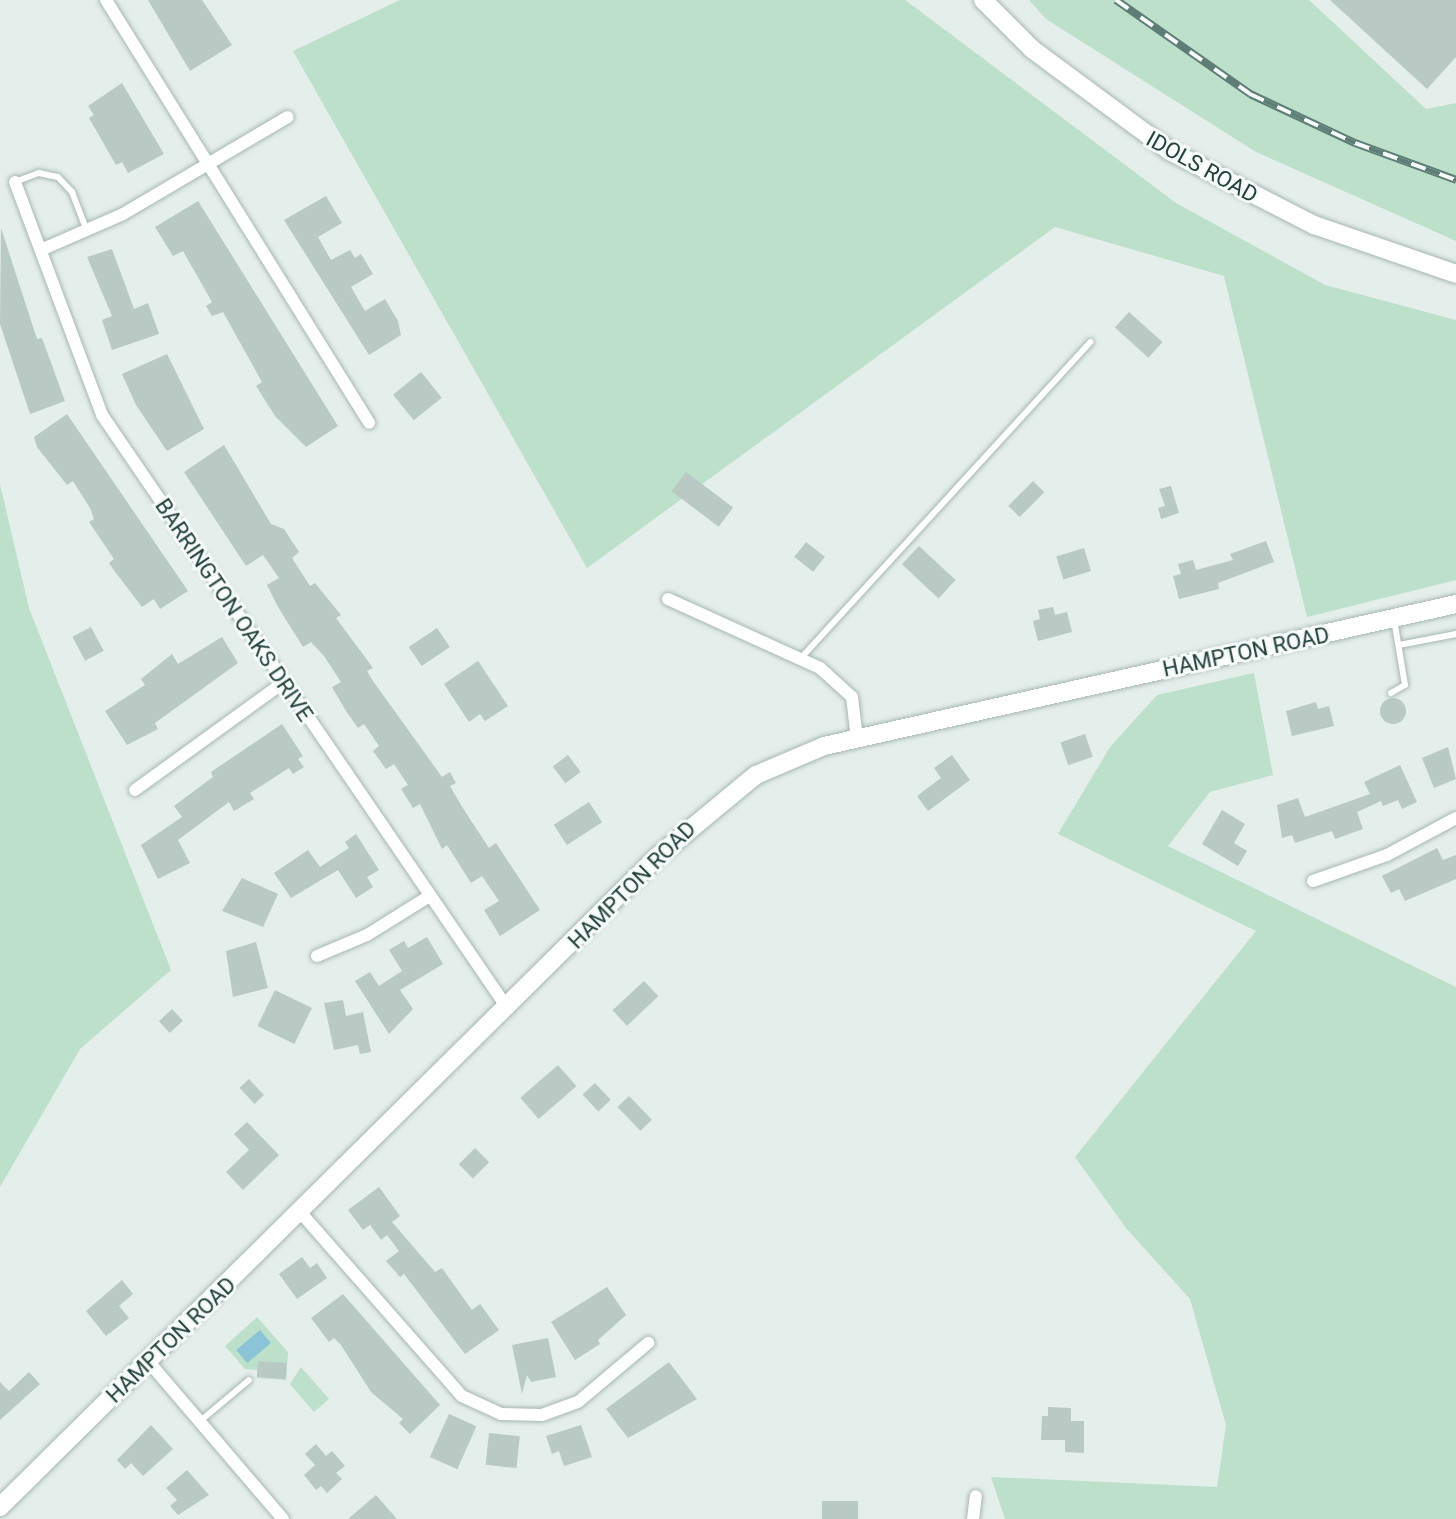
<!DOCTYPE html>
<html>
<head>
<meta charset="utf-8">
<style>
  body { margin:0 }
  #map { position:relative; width:1456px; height:1519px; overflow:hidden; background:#e4eeeb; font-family:Roboto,sans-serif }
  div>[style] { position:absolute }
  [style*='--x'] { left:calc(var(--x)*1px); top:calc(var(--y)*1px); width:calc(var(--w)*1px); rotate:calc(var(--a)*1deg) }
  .green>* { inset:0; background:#bce0c9 }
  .water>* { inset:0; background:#8ac4d6; transform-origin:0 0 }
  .building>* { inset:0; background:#b9c9c4; transform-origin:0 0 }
  .round { border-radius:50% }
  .roads { filter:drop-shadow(0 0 2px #a6b7b3) drop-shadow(0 0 2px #a6b7b3) }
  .lane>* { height:6px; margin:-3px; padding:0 3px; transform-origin:3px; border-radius:3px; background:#fff }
  .street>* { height:12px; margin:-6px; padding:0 6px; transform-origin:6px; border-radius:6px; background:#fff }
  .secondary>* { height:18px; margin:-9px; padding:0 9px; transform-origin:9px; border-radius:9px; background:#fff }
  .rail>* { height:8px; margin-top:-4px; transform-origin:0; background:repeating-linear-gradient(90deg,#f5faf8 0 15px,#5d7d76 0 30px); box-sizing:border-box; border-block:2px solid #5d7d76 }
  span { translate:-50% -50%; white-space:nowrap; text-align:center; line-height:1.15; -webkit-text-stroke:6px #f5faf8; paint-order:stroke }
  .street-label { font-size:22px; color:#22413b }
</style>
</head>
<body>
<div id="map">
  <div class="green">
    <i style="clip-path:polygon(400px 0,905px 0,1176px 203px,1325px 285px,1456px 320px,1456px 580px,1307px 617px,1224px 276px,1055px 227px,587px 568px,293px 51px)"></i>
    <i style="clip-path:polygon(1029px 0,1309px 0,1426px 109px,1456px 103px,1456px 241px,1256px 152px,1046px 19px)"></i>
    <i style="clip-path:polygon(0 484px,29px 608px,171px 970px,80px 1049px,0 1187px)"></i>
    <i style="clip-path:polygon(1254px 673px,1273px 775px,1210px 792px,1168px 846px,1456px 987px,1456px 1519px,1005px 1519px,991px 1477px,1217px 1487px,1226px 1425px,1190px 1299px,1126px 1228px,1075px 1157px,1256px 931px,1058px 834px,1110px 747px,1157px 695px)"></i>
    <i style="clip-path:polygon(257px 1317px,288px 1352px,286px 1380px,257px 1378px,257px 1370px,245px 1369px,225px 1346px)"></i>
    <i style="clip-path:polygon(301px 1367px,329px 1399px,314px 1412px,290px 1384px)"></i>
  </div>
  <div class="water">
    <i style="left:260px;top:1330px;width:17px;height:31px;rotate:50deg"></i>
  </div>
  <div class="building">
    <i style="clip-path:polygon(148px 0,202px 0,232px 45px,190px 71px)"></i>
    <i style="clip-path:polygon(1330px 0,1456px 0,1456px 57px,1427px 89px)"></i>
    <i style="clip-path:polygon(122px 83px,164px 154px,128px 173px,122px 162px,116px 165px,89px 118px,94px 115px,88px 106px)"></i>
    <i style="clip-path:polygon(326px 196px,342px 223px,318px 237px,331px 260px,350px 250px,355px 258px,361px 254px,373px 274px,351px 287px,365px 311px,385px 299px,398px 321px,401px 335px,369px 355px,284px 220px)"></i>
    <i style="clip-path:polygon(198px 201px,338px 426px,306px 447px,275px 416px,256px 386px,262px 382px,223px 312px,212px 316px,206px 306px,212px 302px,183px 251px,173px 256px,155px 227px)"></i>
    <i style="clip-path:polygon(1px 228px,37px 339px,42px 338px,65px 401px,30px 414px,0 324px)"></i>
    <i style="clip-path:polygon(112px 249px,134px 309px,148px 303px,159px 334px,112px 350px,102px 320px,112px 316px,87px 257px)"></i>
    <i style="left:1129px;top:312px;width:45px;height:21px;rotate:42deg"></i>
    <i style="clip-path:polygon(167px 354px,204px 429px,167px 451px,136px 405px,122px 374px)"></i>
    <i style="left:421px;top:372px;width:33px;height:36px;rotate:51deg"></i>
    <i style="clip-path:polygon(67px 414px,188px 591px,160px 609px,154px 599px,142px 607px,116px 573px,109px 563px,114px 559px,89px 522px,94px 519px,90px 508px,73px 481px,67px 485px,37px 447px,34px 437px)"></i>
    <i style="clip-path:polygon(224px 445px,271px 524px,284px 529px,299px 552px,292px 558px,310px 586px,315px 583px,341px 615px,336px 618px,373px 668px,367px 671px,373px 681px,442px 777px,450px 772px,456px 783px,450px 786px,464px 810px,489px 848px,496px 843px,540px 910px,500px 936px,484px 910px,499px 901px,482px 876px,471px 883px,447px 845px,442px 849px,420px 804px,413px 808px,401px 789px,408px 785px,394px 764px,386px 769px,373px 751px,379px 746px,364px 724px,358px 728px,346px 711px,332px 687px,341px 682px,324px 656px,311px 642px,303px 647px,278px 607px,267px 585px,279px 578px,263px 555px,246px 566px,184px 472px)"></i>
    <i style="left:686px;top:472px;width:59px;height:24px;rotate:37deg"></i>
    <i style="left:1033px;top:481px;width:16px;height:35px;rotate:45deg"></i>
    <i style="clip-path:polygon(1171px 486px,1179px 513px,1161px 519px,1158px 508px,1165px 506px,1159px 489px)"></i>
    <i style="clip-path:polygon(1266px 541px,1274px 562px,1218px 583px,1219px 589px,1179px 599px,1173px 576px,1181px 574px,1178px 564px,1193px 560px,1196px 570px,1233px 560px,1230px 554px)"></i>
    <i style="left:806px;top:542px;width:24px;height:19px;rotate:38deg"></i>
    <i style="left:919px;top:546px;width:50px;height:25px;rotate:43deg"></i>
    <i style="left:1084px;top:548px;width:24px;height:29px;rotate:73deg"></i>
    <i style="clip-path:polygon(1053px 607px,1055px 615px,1067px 612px,1072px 632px,1038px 641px,1033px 621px,1040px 619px,1038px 610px)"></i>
    <i style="left:91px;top:627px;width:27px;height:21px;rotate:62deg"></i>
    <i style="left:437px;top:628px;width:23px;height:34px;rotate:56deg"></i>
    <i style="clip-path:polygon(222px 637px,238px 663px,155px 723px,158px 729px,127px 745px,105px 711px,145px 685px,141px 679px,172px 654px,178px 664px)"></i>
    <i style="clip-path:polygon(478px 661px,508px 706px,485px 721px,480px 714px,469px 722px,444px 684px)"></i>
    <i class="round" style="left:1380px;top:698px;width:26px;height:26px"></i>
    <i style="clip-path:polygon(1316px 702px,1318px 709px,1329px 706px,1334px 726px,1292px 736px,1286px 711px)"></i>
    <i style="clip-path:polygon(282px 724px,303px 756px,298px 759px,304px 767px,293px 774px,289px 768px,250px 793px,254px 799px,234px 811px,229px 802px,178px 840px,190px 863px,158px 879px,141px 845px,182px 817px,174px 806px,213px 777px,211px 772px)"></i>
    <i style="left:1085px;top:734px;width:24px;height:26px;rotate:71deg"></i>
    <i style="clip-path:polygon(1448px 747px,1456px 779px,1434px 788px,1422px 758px)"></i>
    <i style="left:568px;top:755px;width:21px;height:19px;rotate:53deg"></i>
    <i style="clip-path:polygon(952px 755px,970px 780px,928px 811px,917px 796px,941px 778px,934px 768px)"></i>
    <i style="clip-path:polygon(1400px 765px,1417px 802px,1402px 809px,1398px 800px,1383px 806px,1381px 801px,1357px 812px,1363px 829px,1335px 839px,1332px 831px,1295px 843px,1292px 835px,1282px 838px,1277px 805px,1298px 798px,1305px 817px,1370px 794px,1364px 782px)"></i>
    <i style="left:589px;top:802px;width:24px;height:42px;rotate:57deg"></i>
    <i style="clip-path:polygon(1222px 810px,1245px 824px,1234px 843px,1247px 851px,1238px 866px,1202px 844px)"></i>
    <i style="clip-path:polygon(356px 834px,379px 870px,367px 877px,373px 887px,356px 898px,338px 870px,291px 898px,274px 873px,308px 850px,320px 867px,349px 848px,345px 842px)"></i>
    <i style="clip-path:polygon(1437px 848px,1443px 860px,1456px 855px,1456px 879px,1405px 901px,1399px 889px,1391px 893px,1382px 876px)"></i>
    <i style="clip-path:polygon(242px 878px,278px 894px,263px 927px,222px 911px)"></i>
    <i style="clip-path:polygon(427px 937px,443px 964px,400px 990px,413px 1009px,389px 1034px,355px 981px,370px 972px,379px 986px,402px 971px,389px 950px,404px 941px,408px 948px)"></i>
    <i style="clip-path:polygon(256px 942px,268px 988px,233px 997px,226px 951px)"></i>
    <i style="left:644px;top:981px;width:21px;height:43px;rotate:47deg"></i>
    <i style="left:275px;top:990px;width:41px;height:40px;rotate:26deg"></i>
    <i style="clip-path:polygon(343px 1000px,346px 1016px,363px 1012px,371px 1052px,360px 1054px,358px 1045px,334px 1050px,324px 1003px)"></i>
    <i style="left:172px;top:1009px;width:16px;height:18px;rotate:47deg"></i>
    <i style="left:558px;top:1065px;width:28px;height:50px;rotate:49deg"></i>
    <i style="left:249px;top:1079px;width:22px;height:13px;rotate:47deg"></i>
    <i style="left:595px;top:1083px;width:23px;height:17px;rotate:47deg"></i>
    <i style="left:629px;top:1096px;width:33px;height:16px;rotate:46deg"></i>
    <i style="clip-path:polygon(247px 1122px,279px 1155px,243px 1190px,226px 1172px,249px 1150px,234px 1134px)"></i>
    <i style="left:475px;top:1148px;width:20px;height:23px;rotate:45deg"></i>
    <i style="clip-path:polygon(379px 1187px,400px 1216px,392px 1222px,435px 1272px,442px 1268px,472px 1310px,480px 1304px,499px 1330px,465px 1354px,404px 1274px,400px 1277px,386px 1261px,399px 1251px,387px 1235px,381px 1240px,370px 1225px,363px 1230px,348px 1210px)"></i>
    <i style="clip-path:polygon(302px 1257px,310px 1268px,317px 1263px,327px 1278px,297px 1299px,279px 1274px)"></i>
    <i style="clip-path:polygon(122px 1280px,133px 1294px,119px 1306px,129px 1318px,106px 1336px,86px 1311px)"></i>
    <i style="clip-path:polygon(607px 1287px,626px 1315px,598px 1340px,600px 1344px,575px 1360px,551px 1322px)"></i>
    <i style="clip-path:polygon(343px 1294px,440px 1405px,410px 1434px,399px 1423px,403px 1419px,371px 1392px,341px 1345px,334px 1338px,329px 1342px,311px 1318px)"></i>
    <i style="clip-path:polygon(548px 1338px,556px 1377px,531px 1382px,527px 1375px,522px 1394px,512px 1345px)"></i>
    <i style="left:258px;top:1361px;width:29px;height:16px;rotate:4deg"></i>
    <i style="clip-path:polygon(669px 1362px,697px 1399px,628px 1438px,606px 1409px)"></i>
    <i style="clip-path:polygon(29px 1372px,40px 1384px,0 1420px,0 1382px,9px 1391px)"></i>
    <i style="clip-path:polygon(1048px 1407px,1071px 1408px,1071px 1421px,1084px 1421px,1084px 1453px,1065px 1452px,1065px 1440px,1041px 1440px,1042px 1416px,1048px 1416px)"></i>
    <i style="left:449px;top:1414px;width:30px;height:47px;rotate:24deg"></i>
    <i style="clip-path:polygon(151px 1425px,173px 1449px,143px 1476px,131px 1463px,125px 1469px,117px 1460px)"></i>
    <i style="clip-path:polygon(581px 1425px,592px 1457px,564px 1466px,559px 1451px,552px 1454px,546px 1436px)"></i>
    <i style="left:489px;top:1433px;width:31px;height:32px;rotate:6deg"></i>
    <i style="clip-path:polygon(316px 1444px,326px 1456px,332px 1451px,345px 1466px,336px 1473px,342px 1479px,327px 1493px,321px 1486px,316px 1490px,304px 1475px,315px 1465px,305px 1454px)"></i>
    <i style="clip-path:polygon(187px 1470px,209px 1495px,178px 1515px,170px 1506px,177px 1500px,166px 1488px)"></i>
    <i style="clip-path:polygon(376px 1495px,397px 1519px,348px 1519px)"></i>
    <i style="left:822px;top:1501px;width:36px;height:18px"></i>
  </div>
  <div class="roads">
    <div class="lane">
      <i style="--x:15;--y:182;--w:26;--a:-21"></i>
      <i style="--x:39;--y:173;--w:19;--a:12"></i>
      <i style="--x:58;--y:177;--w:21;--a:47"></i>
      <i style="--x:72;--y:192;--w:40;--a:69"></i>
      <i style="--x:1399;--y:645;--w:58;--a:-10.9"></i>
      <i style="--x:800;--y:659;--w:430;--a:-47.5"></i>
      <i style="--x:1391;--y:693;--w:16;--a:-30"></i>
      <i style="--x:1405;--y:685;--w:67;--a:-99.5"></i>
      <i style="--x:199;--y:1422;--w:65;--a:-40"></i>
    </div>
    <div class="street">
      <i style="--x:106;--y:0;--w:498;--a:58.1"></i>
      <i style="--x:15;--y:182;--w:249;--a:69.5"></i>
      <i style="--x:102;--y:415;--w:719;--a:55.65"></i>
      <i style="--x:43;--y:249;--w:87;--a:-23.6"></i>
      <i style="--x:123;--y:214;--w:191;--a:-30.5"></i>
      <i style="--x:668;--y:599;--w:167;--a:24.4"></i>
      <i style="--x:820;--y:668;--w:43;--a:42.2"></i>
      <i style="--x:852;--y:697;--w:42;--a:83.2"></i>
      <i style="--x:135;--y:790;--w:183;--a:-35.9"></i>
      <i style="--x:1313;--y:881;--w:78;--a:-19.4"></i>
      <i style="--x:1387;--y:855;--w:78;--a:-28.2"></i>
      <i style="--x:317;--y:956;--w:54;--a:-22.8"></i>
      <i style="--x:367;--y:935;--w:72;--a:-31.9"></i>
      <i style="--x:301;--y:1213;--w:244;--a:48.7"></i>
      <i style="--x:462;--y:1396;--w:43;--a:24.8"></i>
      <i style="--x:501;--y:1414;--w:41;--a:1.4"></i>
      <i style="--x:542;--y:1415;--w:38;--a:-20"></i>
      <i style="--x:578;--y:1402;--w:92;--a:-40.1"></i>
      <i style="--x:148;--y:1361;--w:208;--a:49.5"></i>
      <i style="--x:973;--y:1519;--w:23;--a:-83"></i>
    </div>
    <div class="secondary">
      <i style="--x:983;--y:0;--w:69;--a:45"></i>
      <i style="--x:1032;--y:49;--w:172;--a:36.5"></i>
      <i style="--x:1170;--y:151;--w:162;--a:27.2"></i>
      <i style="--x:1314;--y:225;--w:150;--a:19"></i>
      <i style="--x:0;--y:1507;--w:926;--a:-44.69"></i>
      <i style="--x:658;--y:856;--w:127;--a:-39.6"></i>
      <i style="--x:756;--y:775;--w:74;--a:-23.1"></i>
      <i style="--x:824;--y:746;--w:648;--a:-12.66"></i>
    </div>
  </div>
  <div class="rail">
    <i style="--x:1116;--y:0;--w:164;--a:35"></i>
    <i style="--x:1250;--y:94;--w:116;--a:25"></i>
    <i style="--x:1355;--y:143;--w:108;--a:20.1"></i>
  </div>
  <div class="street-label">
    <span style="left:1202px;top:167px;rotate:29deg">IDOLS ROAD</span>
    <span style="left:234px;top:610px;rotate:56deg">BARRINGTON OAKS DRIVE</span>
    <span style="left:1246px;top:652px;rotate:-12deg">HAMPTON ROAD</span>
    <span style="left:632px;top:885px;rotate:-45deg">HAMPTON ROAD</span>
    <span style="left:171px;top:1340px;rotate:-44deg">HAMPTON ROAD</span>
  </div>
</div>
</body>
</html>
